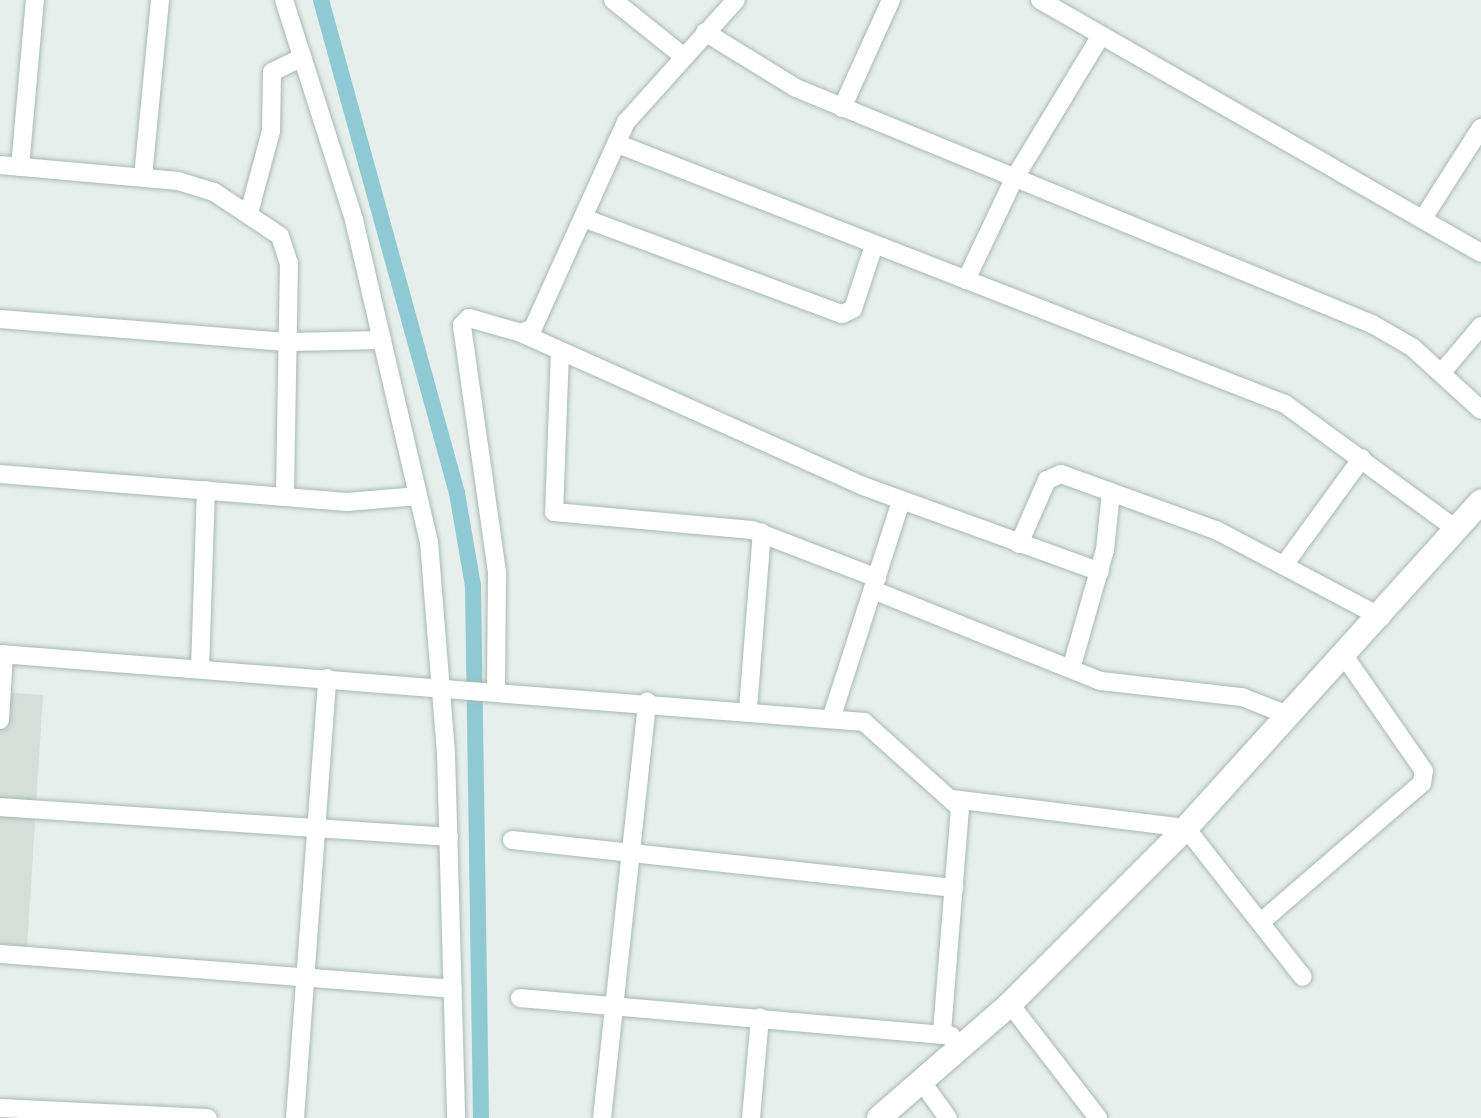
<!DOCTYPE html>
<html>
<head>
<meta charset="utf-8">
<style>
  body { margin:0 }
  #map { position:relative; width:1481px; height:1118px; overflow:hidden; background:#e6efeb; font-family:"Source Sans 3",sans-serif }
  div>[style] { position:absolute }
  [style*='--x'] { left:calc(var(--x)*1px); top:calc(var(--y)*1px); width:calc(var(--w)*1px); rotate:calc(var(--a)*1deg) }
  .built>* { inset:0; background:#d4dfda }
  .canal>* { height:16px; margin:-8px; padding:0 8px; transform-origin:8px; border-radius:8px; background:#8ec9d4 }
  .roads { filter:drop-shadow(0 0 2px #a8b8b2) drop-shadow(0 0 2px #a8b8b2) }
  .street>* { height:18px; margin:-9px; padding:0 9px; transform-origin:9px; border-radius:9px; background:#fff }
  .secondary>* { height:24px; margin:-12px; padding:0 12px; transform-origin:12px; border-radius:12px; background:#fff }
  span { translate:-50% -50%; white-space:nowrap; text-align:center; line-height:1.15; -webkit-text-stroke:6px #f7fbf9; paint-order:stroke }
</style>
</head>
<body>
<div id="map">
  <div class="built">
    <i style="clip-path:polygon(0 692px,43px 695px,26px 965px,0 964px)"></i>
  </div>
  <div class="canal">
    <i style="--x:321;--y:0;--w:511;--a:74.58"></i>
    <i style="--x:457;--y:493;--w:94;--a:80.2"></i>
    <i style="--x:473;--y:586;--w:532;--a:89.14"></i>
  </div>
  <div class="roads">
    <div class="street">
      <i style="--x:284;--y:0;--w:231;--a:72.3"></i>
      <i style="--x:354;--y:220;--w:331;--a:76.9"></i>
      <i style="--x:429;--y:542;--w:213;--a:85.4"></i>
      <i style="--x:446;--y:754;--w:364;--a:88.4"></i>
      <i style="--x:613;--y:0;--w:90;--a:38.7"></i>
      <i style="--x:1040;--y:0;--w:508;--a:29.84"></i>
      <i style="--x:705;--y:32;--w:107;--a:31.6"></i>
      <i style="--x:796;--y:88;--w:622;--a:22.28"></i>
      <i style="--x:1372;--y:324;--w:46;--a:29.9"></i>
      <i style="--x:1412;--y:347;--w:93;--a:42.4"></i>
      <i style="--x:842;--y:108;--w:119;--a:-65.6"></i>
      <i style="--x:618;--y:144;--w:716;--a:21.3"></i>
      <i style="--x:1285;--y:404;--w:213;--a:36.2"></i>
      <i style="--x:0;--y:165;--w:179;--a:5.1"></i>
      <i style="--x:178;--y:181;--w:38;--a:17"></i>
      <i style="--x:214;--y:192;--w:79;--a:33.7"></i>
      <i style="--x:280;--y:236;--w:28;--a:72"></i>
      <i style="--x:289;--y:263;--w:233;--a:91"></i>
      <i style="--x:20;--y:167;--w:168;--a:-84.9"></i>
      <i style="--x:143;--y:177;--w:178;--a:-84.5"></i>
      <i style="--x:249;--y:213;--w:85;--a:-75"></i>
      <i style="--x:271;--y:131;--w:59;--a:-89"></i>
      <i style="--x:272;--y:72;--w:34;--a:-26"></i>
      <i style="--x:1424;--y:217;--w:106;--a:-57.4"></i>
      <i style="--x:586;--y:219;--w:273;--a:20.4"></i>
      <i style="--x:842;--y:314;--w:12;--a:-24"></i>
      <i style="--x:853;--y:309;--w:67;--a:-71.8"></i>
      <i style="--x:966;--y:280;--w:112;--a:-64.6"></i>
      <i style="--x:1014;--y:179;--w:166;--a:-58.8"></i>
      <i style="--x:0;--y:319;--w:290;--a:4.6"></i>
      <i style="--x:289;--y:342;--w:93;--a:-1.2"></i>
      <i style="--x:521;--y:333;--w:375;--a:24.1"></i>
      <i style="--x:863;--y:486;--w:252;--a:19.9"></i>
      <i style="--x:560;--y:351;--w:161;--a:92.1"></i>
      <i style="--x:554;--y:512;--w:199;--a:5.2"></i>
      <i style="--x:752;--y:530;--w:134;--a:21"></i>
      <i style="--x:1443;--y:371;--w:59;--a:-49.8"></i>
      <i style="--x:0;--y:474;--w:348;--a:4.6"></i>
      <i style="--x:347;--y:502;--w:71;--a:-4.8"></i>
      <i style="--x:1019;--y:544;--w:70;--a:-66.4"></i>
      <i style="--x:1047;--y:480;--w:15;--a:-23"></i>
      <i style="--x:1061;--y:474;--w:165;--a:19.9"></i>
      <i style="--x:1216;--y:530;--w:187;--a:27.8"></i>
      <i style="--x:1284;--y:565;--w:132;--a:-53.9"></i>
      <i style="--x:873;--y:590;--w:245;--a:21.8"></i>
      <i style="--x:1101;--y:681;--w:142;--a:6.5"></i>
      <i style="--x:1242;--y:697;--w:52;--a:21.6"></i>
      <i style="--x:0;--y:654;--w:867;--a:4.5"></i>
      <i style="--x:864;--y:722;--w:129;--a:41.9"></i>
      <i style="--x:960;--y:808;--w:225;--a:94.6"></i>
      <i style="--x:200;--y:669;--w:179;--a:-88.1"></i>
      <i style="--x:1071;--y:669;--w:124;--a:-74.1"></i>
      <i style="--x:1105;--y:550;--w:58;--a:-84.1"></i>
      <i style="--x:496;--y:688;--w:116;--a:-89.5"></i>
      <i style="--x:497;--y:572;--w:249;--a:-98.1"></i>
      <i style="--x:462;--y:325;--w:10;--a:-45"></i>
      <i style="--x:469;--y:318;--w:54;--a:16.1"></i>
      <i style="--x:521;--y:333;--w:13;--a:-23"></i>
      <i style="--x:533;--y:328;--w:226;--a:-65.7"></i>
      <i style="--x:626;--y:122;--w:164;--a:-48"></i>
      <i style="--x:748;--y:709;--w:177;--a:-85.5"></i>
      <i style="--x:832;--y:716;--w:226;--a:-72.2"></i>
      <i style="--x:0;--y:720;--w:66;--a:-86.5"></i>
      <i style="--x:953;--y:799;--w:235;--a:7.1"></i>
      <i style="--x:1186;--y:828;--w:189;--a:51.9"></i>
      <i style="--x:0;--y:807;--w:450;--a:3.8"></i>
      <i style="--x:512;--y:840;--w:445;--a:6.2"></i>
      <i style="--x:1261;--y:922;--w:213;--a:-40.8"></i>
      <i style="--x:1422;--y:783;--w:12;--a:-81"></i>
      <i style="--x:1424;--y:771;--w:139;--a:-124.7"></i>
      <i style="--x:0;--y:954;--w:454;--a:4.4"></i>
      <i style="--x:520;--y:998;--w:433;--a:5"></i>
      <i style="--x:1010;--y:1004;--w:144;--a:52.3"></i>
      <i style="--x:922;--y:1082;--w:44;--a:54.2"></i>
      <i style="--x:0;--y:1108;--w:208;--a:2.8"></i>
      <i style="--x:295;--y:1118;--w:441;--a:-85.8"></i>
      <i style="--x:602;--y:1118;--w:419;--a:-83.8"></i>
      <i style="--x:751;--y:1118;--w:101;--a:-84.9"></i>
    </div>
    <div class="secondary">
      <i style="--x:879;--y:1118;--w:174;--a:-41"></i>
      <i style="--x:1010;--y:1004;--w:249;--a:-45"></i>
      <i style="--x:1186;--y:828;--w:440;--a:-47.9"></i>
    </div>
  </div>
</div>
</body>
</html>
